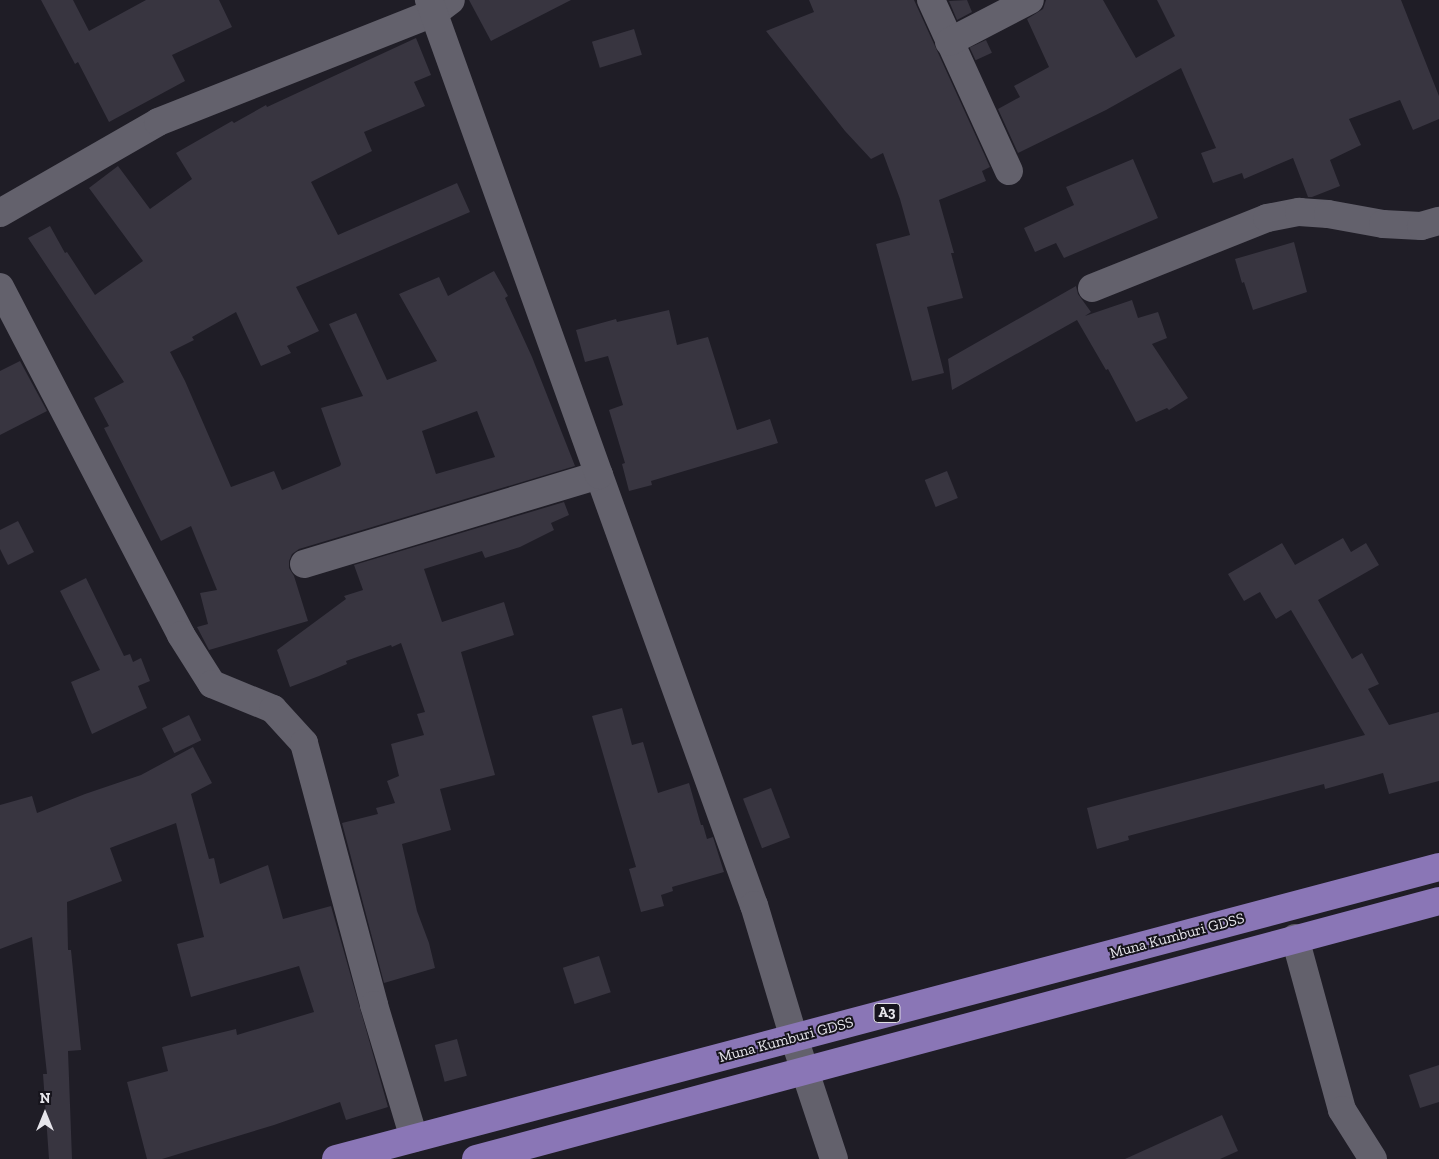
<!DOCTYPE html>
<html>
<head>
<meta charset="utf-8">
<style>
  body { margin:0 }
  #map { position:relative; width:1439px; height:1159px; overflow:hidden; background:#1f1d26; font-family:"Zilla Slab",serif }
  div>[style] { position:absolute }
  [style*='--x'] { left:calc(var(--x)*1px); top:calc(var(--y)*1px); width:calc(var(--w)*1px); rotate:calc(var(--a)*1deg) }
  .building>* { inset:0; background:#383540; transform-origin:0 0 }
  .minor>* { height:28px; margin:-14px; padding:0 14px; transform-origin:14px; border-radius:14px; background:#63616c }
  .tertiary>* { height:28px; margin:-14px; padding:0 14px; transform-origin:14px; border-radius:14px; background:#63616c }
  .trunk>* { height:28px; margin:-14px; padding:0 14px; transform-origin:14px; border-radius:14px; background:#8a76b6 }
  span { translate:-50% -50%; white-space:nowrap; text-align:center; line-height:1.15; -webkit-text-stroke:4px #16141c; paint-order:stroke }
  .shield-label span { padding:1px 4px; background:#16141c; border:1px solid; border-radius:4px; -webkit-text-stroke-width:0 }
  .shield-label { font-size:14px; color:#e6e5eb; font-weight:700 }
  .street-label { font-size:15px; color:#e6e5eb }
  .north { position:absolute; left:20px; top:1089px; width:50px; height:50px; -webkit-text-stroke:4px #16141c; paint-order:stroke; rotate:0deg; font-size:14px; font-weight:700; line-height:20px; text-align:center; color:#e6e5eb }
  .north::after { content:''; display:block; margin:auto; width:18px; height:22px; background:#e6e5eb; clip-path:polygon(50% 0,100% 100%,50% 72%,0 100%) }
</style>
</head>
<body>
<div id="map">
  <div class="building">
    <i style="clip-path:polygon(41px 0,73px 0,89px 31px,146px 0,219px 0,232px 27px,172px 55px,185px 81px,109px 122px,78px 62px,75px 64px)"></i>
    <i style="clip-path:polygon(469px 0,571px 0,491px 41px)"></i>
    <i style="clip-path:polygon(809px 0,914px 0,990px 167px,982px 171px,986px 181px,939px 200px,954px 253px,951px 253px,963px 298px,927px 307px,944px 373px,912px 381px,876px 244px,910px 235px,900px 199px,883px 153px,871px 159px,845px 131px,766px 31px,814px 12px)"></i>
    <i style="clip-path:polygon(967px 0,972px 12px,957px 20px,949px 1px)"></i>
    <i style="clip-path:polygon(1046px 0,1103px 0,1136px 58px,1175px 36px,1157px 0,1401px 0,1439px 96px,1439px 119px,1413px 130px,1400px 100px,1349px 119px,1361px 145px,1330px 160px,1340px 186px,1312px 197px,1308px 197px,1293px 158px,1244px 179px,1242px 173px,1213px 183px,1201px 153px,1216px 148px,1181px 68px,1106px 110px,1018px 153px,998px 109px,1020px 97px,1014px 86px,1049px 67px,1027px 19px,1043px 9px)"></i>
    <i style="left:634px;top:29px;width:27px;height:44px;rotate:73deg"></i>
    <i style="clip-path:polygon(evenodd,416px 38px,431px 75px,414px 82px,425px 106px,364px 132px,372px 151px,311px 182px,338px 235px,457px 183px,470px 212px,296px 287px,319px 331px,287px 346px,291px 353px,261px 366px,236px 312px,192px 337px,194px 340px,170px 352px,185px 381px,231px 487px,274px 471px,282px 490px,340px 466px,341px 464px,321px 408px,363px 396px,329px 324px,356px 313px,387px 380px,437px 361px,399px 294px,439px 277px,448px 296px,494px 271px,508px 296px,505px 298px,532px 357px,575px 466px,299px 549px,292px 554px,289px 561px,289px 568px,294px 576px,308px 621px,209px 650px,197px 627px,208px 624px,200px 593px,217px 590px,191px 526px,161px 541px,104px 428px,109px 426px,94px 398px,124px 382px,28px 238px,50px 226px,65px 253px,67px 252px,95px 295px,143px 261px,89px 188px,118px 166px,150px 209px,192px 179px,176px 153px,232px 121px,234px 123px,266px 105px,267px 107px,416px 38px,477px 411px,495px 457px,436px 474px,422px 431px,477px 411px)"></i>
    <i style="left:986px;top:40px;width:14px;height:18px;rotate:65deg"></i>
    <i style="clip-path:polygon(1133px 159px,1158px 218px,1064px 258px,1056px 243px,1035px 252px,1024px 228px,1074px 205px,1066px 187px)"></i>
    <i style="clip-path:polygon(1294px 242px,1307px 292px,1253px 310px,1244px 282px,1242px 283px,1235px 259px)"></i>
    <i style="clip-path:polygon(1076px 286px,1078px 294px,1091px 312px,1085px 316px,1132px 300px,1138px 318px,1158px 312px,1167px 338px,1152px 344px,1188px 398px,1169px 410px,1167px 408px,1136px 422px,1108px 369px,1106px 370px,1077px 320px,952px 390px,948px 359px)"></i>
    <i style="clip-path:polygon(669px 310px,677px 345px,708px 337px,737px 430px,770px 419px,778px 443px,651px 481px,652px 485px,629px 491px,622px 464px,625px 463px,609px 410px,623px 405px,608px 356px,585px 362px,576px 330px,616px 319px,617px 322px)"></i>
    <i style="clip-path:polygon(20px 361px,47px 411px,0 435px,0 371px)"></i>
    <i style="left:947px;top:471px;width:29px;height:24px;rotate:68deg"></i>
    <i style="clip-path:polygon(564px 502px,569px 515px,551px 523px,554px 530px,520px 547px,485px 558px,482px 551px,424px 569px,442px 622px,504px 602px,514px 635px,461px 652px,495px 775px,440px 789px,451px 830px,402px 844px,417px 911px,429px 943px,435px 968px,384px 983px,342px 823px,378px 814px,376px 808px,395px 803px,387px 781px,399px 776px,391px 744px,424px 735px,417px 714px,425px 712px,401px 643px,392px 647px,391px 645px,346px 661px,347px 664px,319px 676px,290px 687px,277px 650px,346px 599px,344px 596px,363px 590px,354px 565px)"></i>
    <i style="clip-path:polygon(18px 521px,34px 552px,8px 565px,0 549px,0 530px)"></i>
    <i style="clip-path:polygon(1343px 538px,1351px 552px,1366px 543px,1379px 565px,1318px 600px,1352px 659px,1362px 653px,1379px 684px,1368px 689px,1389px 725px,1439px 712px,1439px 781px,1389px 794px,1383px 773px,1325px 789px,1324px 784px,1128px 836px,1129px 840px,1097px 849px,1087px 808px,1365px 735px,1291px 610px,1276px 619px,1260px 592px,1244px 601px,1228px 574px,1282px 543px,1295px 565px)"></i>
    <i style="clip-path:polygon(86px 578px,124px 656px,130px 654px,133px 662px,141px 658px,150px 681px,138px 686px,147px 708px,92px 734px,71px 682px,100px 670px,60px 591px)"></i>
    <i style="clip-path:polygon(622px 708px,632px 745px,643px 742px,658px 793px,689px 783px,701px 825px,703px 825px,707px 839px,713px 837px,724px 872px,672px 887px,673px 891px,661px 895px,664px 906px,641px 912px,629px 869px,636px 867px,592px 716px)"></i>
    <i style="left:189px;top:715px;width:28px;height:30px;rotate:64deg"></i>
    <i style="clip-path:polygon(193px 747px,212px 783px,191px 794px,209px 859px,214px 858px,220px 884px,268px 865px,283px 919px,331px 906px,388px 1107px,346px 1120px,340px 1102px,274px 1125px,162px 1159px,147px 1159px,127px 1082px,168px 1071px,162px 1047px,236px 1029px,237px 1035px,314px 1012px,299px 966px,191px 997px,177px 944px,204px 937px,176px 823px,110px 848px,122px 881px,67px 902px,68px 950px,71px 950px,81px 1050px,68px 1051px,72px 1159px,49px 1159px,43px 1074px,47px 1074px,32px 937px,0 949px,0 805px,32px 796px,37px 813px,85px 794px,141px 775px)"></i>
    <i style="left:771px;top:788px;width:53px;height:30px;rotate:69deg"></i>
    <i style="left:599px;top:956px;width:38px;height:38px;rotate:72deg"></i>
    <i style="left:457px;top:1039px;width:38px;height:23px;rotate:75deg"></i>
    <i style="clip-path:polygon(1439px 1065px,1439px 1102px,1420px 1108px,1409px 1075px)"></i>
    <i style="clip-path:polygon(1222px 1115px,1238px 1151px,1220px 1159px,1125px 1159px)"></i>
  </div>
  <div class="minor">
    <i style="--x:931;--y:0;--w:188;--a:65.5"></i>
    <i style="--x:949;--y:42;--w:91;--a:-27.4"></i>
    <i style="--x:0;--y:213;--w:182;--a:-29.9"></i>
    <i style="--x:158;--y:122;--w:297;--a:-21.6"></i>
    <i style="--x:434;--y:13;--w:21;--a:-37"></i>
    <i style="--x:0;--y:287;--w:392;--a:62.5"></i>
    <i style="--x:181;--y:635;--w:58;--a:57.7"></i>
    <i style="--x:212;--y:684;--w:66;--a:22.3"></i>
    <i style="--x:273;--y:709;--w:46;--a:47.6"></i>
    <i style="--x:304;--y:743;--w:271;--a:75"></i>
    <i style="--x:374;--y:1005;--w:139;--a:73.3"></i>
    <i style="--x:1092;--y:288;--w:188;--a:-21.8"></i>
    <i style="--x:1267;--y:218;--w:33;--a:-11"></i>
    <i style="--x:1299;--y:212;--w:29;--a:4"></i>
    <i style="--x:1328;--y:214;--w:56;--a:10.3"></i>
    <i style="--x:1383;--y:224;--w:38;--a:3"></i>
    <i style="--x:1421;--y:226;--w:19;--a:-16"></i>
    <i style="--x:599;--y:475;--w:457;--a:70.2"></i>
    <i style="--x:754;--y:905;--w:139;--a:73.3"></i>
    <i style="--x:304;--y:564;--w:308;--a:-16.8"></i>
    <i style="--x:599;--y:475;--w:505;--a:-109.69"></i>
    <i style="--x:1295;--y:938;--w:178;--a:74.7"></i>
    <i style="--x:1342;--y:1110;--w:58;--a:57.7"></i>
  </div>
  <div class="tertiary">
    <i style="--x:794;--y:1038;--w:127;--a:71.7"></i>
  </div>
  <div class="trunk">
    <i style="--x:336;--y:1159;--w:1141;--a:-14.83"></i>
    <i style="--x:476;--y:1159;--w:997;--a:-15"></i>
  </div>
  <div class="shield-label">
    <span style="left:887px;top:1013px">A3</span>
  </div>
  <div class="street-label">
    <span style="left:1177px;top:936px;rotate:-15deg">Muna Kumburi GDSS</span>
    <span style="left:786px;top:1040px;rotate:-15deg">Muna Kumburi GDSS</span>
  </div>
  <div class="north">N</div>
</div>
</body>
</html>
